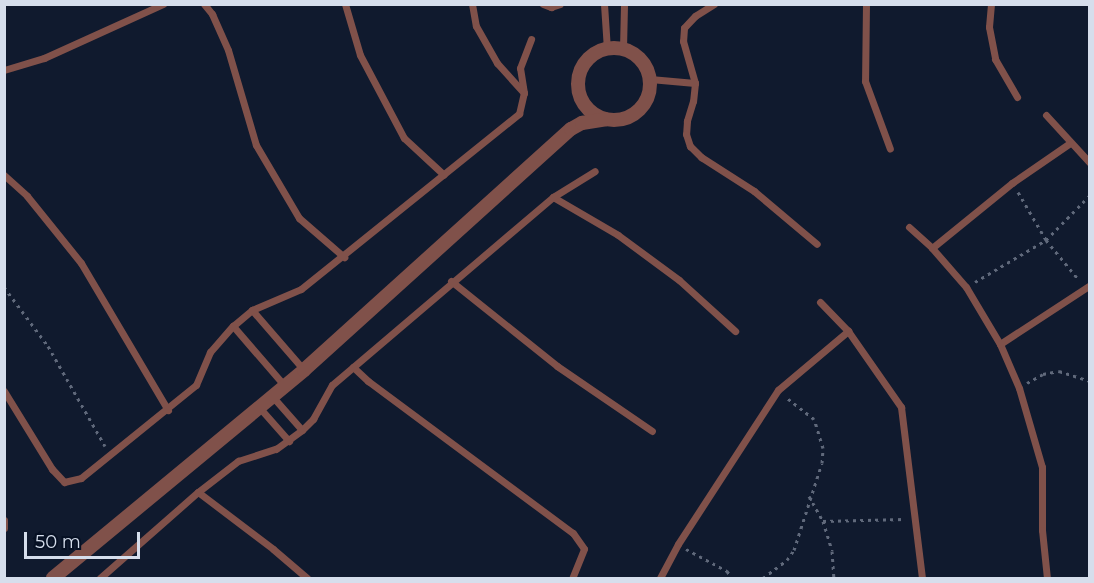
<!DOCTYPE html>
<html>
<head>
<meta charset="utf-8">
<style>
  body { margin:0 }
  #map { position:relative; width:1094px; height:583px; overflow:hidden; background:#101a2e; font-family:Montserrat,sans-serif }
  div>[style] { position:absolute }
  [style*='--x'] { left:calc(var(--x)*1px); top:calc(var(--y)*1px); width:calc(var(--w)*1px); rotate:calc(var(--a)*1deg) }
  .path>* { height:3px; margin-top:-1.5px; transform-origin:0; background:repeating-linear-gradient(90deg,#60697b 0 3px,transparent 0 7.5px) }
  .service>* { height:7px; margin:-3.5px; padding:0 3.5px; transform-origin:3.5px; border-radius:3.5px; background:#80514a }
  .minor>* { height:14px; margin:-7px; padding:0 7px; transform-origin:7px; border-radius:7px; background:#80514a }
  .minor>.ring { margin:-7px; padding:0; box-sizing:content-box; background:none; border:14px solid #80514a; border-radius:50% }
  span { translate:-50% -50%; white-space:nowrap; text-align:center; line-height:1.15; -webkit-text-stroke:6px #071124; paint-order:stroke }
  .frame { position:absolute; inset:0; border:6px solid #d6deec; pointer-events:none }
  .scale { position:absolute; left:24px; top:532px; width:116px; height:27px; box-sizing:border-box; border:3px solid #d6deec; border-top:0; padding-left:8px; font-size:18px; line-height:21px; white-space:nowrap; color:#d6deec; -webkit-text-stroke:4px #071124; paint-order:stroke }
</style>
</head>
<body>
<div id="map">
  <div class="path">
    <i style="--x:1018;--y:192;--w:56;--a:59.7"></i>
    <i style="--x:1046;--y:240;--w:52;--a:50.5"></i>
    <i style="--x:975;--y:282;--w:82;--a:-30.6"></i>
    <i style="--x:1046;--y:240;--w:63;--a:-45.6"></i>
    <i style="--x:4;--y:287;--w:74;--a:53.3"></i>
    <i style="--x:48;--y:346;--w:115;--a:60.3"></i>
    <i style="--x:1027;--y:383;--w:18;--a:-29"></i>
    <i style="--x:1043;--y:374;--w:16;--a:-11"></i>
    <i style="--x:1059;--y:371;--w:33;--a:18"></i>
    <i style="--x:809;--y:496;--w:29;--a:61"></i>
    <i style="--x:823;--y:521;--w:31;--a:73"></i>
    <i style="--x:832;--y:551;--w:27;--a:86"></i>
    <i style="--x:823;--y:521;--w:82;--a:-1.4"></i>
    <i style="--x:686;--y:549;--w:47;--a:28.2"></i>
    <i style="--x:727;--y:571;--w:9;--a:54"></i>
    <i style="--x:763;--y:578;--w:30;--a:-37"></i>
    <i style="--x:787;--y:560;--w:12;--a:-55"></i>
    <i style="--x:794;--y:550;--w:91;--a:-72.2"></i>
    <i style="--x:822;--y:463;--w:15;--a:-86"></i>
    <i style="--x:823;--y:448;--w:30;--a:-107"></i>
    <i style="--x:814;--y:419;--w:36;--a:-142"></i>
    <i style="--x:1088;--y:578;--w:2;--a:0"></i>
  </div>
  <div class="service">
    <i style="--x:204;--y:4;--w:13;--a:51"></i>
    <i style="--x:212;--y:14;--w:39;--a:66"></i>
    <i style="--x:228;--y:50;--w:99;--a:73.6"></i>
    <i style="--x:256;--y:145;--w:85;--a:59.5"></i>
    <i style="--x:299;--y:218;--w:60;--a:40.9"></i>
    <i style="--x:345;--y:4;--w:53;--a:73.6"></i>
    <i style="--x:360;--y:55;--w:94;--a:62.1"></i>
    <i style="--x:404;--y:138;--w:54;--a:42.8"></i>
    <i style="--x:472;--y:4;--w:22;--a:80"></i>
    <i style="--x:476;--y:26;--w:43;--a:60.4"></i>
    <i style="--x:497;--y:63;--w:40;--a:48"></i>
    <i style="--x:543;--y:4;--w:9;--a:21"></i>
    <i style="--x:551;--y:7;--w:9;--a:-18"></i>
    <i style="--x:604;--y:4;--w:45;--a:86.2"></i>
    <i style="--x:714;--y:4;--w:22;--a:148"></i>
    <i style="--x:695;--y:16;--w:16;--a:133"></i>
    <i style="--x:684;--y:28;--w:13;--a:94"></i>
    <i style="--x:683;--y:41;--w:44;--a:74.1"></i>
    <i style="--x:695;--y:83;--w:18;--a:96"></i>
    <i style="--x:693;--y:101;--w:21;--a:107"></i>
    <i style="--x:687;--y:121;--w:13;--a:94"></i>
    <i style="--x:686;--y:134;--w:13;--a:72"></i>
    <i style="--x:690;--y:146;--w:16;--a:45"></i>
    <i style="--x:701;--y:157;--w:63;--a:32.7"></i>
    <i style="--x:754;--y:191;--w:82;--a:40.1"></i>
    <i style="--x:866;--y:4;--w:77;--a:90.7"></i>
    <i style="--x:865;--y:81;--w:72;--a:69.8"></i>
    <i style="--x:991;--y:4;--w:23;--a:95"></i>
    <i style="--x:989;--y:27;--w:33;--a:79"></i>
    <i style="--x:995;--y:59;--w:44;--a:59.9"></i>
    <i style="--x:623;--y:49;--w:45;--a:-88.7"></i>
    <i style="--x:4;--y:70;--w:42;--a:-16.7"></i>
    <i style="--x:44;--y:58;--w:131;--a:-24.4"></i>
    <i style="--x:650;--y:79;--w:45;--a:5.1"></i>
    <i style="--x:1046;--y:115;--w:65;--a:47.5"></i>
    <i style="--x:4;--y:175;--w:31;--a:42"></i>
    <i style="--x:27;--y:196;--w:86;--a:51.1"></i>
    <i style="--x:81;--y:263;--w:171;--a:59.4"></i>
    <i style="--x:553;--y:197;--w:75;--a:30.3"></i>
    <i style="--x:618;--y:235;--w:76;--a:36.4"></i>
    <i style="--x:679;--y:280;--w:76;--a:42.3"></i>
    <i style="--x:909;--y:227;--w:31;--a:42"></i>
    <i style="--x:932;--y:248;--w:52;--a:48.9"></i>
    <i style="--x:966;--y:287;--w:66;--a:59.2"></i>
    <i style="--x:1000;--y:344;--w:48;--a:66.6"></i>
    <i style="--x:1019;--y:388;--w:82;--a:73.8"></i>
    <i style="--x:1042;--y:467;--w:63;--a:90"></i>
    <i style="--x:1042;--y:530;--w:48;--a:84.1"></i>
    <i style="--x:932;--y:248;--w:103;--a:-39.1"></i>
    <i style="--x:1012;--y:183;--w:70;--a:-34.6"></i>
    <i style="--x:451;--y:281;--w:136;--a:38.7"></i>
    <i style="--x:557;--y:366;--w:115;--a:34.4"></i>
    <i style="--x:820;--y:302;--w:40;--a:46"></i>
    <i style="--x:848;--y:331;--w:93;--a:55.1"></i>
    <i style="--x:901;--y:407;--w:172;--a:83"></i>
    <i style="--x:252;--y:310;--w:79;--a:49.1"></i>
    <i style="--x:233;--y:326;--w:78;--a:49.2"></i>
    <i style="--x:1000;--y:344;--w:108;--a:-33.2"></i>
    <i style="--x:353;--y:367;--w:21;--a:43"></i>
    <i style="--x:368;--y:381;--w:255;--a:36.6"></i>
    <i style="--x:573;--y:533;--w:19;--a:55"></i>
    <i style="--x:584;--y:549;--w:31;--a:112"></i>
    <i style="--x:4;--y:391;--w:92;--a:58.4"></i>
    <i style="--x:52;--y:469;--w:18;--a:47"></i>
    <i style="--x:64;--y:482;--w:17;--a:-13"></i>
    <i style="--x:81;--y:478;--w:148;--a:-39"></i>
    <i style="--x:196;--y:385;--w:36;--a:-67"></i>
    <i style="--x:210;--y:352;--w:35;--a:-49"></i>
    <i style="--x:233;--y:326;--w:25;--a:-40"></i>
    <i style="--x:252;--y:310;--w:53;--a:-23.2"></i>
    <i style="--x:301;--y:289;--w:280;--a:-38.8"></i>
    <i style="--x:519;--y:114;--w:22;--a:-77"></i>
    <i style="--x:524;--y:93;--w:25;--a:-99"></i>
    <i style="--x:520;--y:68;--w:31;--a:-69"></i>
    <i style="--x:272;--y:396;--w:45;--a:48.6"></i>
    <i style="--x:258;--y:406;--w:47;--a:48.5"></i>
    <i style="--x:198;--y:492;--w:94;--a:37.2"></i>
    <i style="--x:273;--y:549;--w:45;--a:40.5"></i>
    <i style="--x:4;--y:520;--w:8;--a:90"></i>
    <i style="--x:100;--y:578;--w:130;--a:-41.3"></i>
    <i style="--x:198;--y:492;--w:51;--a:-37.8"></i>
    <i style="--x:238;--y:461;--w:40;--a:-18"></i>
    <i style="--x:276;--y:449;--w:32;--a:-36"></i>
    <i style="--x:302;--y:430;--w:16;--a:-45"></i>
    <i style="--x:313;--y:419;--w:39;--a:-61"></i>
    <i style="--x:332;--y:385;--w:290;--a:-40.4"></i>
    <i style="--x:553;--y:197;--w:49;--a:-31.8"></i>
    <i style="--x:660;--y:578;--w:38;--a:-62"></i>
    <i style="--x:678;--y:544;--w:184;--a:-57"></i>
    <i style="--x:778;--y:390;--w:92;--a:-40.1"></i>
  </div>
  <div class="minor">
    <i class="ring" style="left:578px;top:48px;width:58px;height:58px"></i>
    <i style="--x:53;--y:578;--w:326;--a:-39.6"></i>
    <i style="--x:304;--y:370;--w:360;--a:-42.1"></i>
    <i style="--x:571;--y:129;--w:13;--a:-29"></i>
    <i style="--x:582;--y:123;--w:24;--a:-9"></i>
  </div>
  <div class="frame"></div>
  <div class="scale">50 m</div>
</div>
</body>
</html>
